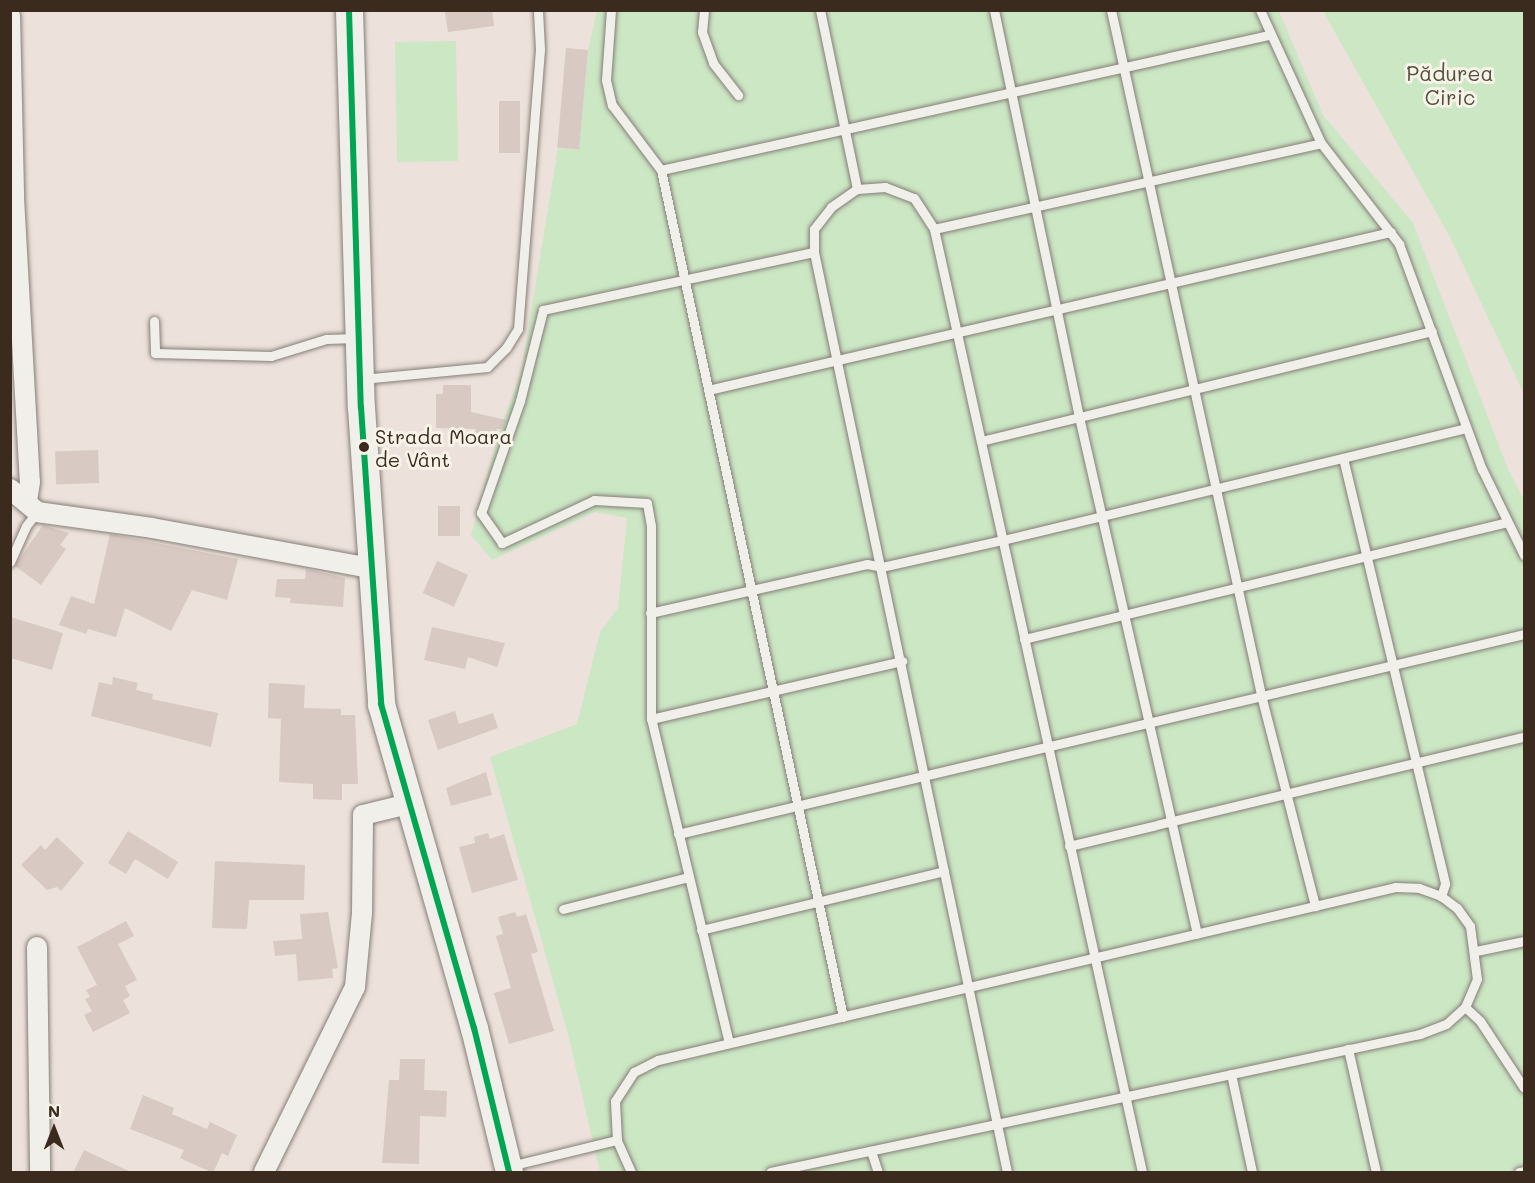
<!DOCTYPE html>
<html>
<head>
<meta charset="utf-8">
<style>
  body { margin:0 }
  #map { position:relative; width:1535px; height:1183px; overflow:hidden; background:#ece2db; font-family:Mali,sans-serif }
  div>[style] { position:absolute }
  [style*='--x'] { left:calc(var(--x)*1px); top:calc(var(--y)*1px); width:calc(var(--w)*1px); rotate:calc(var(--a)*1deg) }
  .green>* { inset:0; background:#cbe7c4; transform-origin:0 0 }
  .building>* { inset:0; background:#d8c9c2; transform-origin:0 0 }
  .roads { filter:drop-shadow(0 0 2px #867e78) drop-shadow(0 0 2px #867e78) }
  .service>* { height:9px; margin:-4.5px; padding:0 4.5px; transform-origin:4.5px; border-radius:4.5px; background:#f1efea }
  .minor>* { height:20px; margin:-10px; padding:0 10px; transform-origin:10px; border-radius:10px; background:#f1efea }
  .secondary>* { height:27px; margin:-13.5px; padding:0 13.5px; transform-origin:13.5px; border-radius:13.5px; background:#f1efea }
  .bus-1>* { height:6px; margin:-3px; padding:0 3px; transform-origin:3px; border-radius:3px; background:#00a651 }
  .dots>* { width:16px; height:16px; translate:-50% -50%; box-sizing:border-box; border:3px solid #f7f3e8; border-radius:50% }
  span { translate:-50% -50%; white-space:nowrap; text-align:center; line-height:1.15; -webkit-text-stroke:6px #f7f3e8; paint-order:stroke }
  .bus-label { font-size:20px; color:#3b2a1e }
  .left { translate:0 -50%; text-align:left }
  .park-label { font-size:21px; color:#52513b }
  .frame { position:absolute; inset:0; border:12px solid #3b2a1e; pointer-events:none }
  .north { position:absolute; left:24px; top:1099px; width:60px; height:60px; -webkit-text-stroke:4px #f7f3e8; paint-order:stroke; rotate:0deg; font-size:16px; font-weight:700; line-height:24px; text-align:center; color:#3b2a1e }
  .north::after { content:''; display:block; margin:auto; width:21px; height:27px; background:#3b2a1e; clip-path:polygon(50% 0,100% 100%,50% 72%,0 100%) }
</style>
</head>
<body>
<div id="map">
  <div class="green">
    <i style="clip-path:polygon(597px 11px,1279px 11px,1323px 115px,1413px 223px,1508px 469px,1524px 500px,1524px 1172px,600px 1172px,569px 1038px,490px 757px,577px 724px,600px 632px,618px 608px,627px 518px,595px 512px,492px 560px,471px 535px,500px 429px,521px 373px,558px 148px,579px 150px,588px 50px)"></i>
    <i style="clip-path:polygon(1323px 11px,1524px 11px,1524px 394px,1451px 239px)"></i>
    <i style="left:456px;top:41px;width:120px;height:61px;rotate:89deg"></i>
  </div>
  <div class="building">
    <i style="clip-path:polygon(492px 10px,494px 26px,448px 32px,445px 12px)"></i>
    <i style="left:566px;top:48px;width:22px;height:100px;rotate:5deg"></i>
    <i style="left:499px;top:101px;width:21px;height:52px"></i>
    <i style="clip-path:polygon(443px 385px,471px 385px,471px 412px,506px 420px,503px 429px,497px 429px,493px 447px,473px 442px,476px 429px,436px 428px,436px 394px,443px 394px)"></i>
    <i style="left:98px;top:450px;width:33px;height:43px;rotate:88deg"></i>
    <i style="left:460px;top:506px;width:30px;height:22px;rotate:90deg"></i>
    <i style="clip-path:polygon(43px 525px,69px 533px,60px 545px,66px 549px,41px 585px,15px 566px)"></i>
    <i style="clip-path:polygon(110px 534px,238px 559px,227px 600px,192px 590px,171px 631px,125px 608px,116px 637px,88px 629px,86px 634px,59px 625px,71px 596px,94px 604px)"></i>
    <i style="left:437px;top:561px;width:34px;height:35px;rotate:24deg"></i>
    <i style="clip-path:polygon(306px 569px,345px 578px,343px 607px,290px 603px,291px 598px,275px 597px,277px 579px,305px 579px)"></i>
    <i style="clip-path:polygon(10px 617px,63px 633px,52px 670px,10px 658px)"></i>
    <i style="clip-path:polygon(432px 627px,505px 643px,497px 667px,468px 657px,465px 669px,424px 660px)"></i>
    <i style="clip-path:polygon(113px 677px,138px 683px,136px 690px,153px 694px,152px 699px,218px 713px,211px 747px,91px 716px,99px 682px,112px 685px)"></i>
    <i style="clip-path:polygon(269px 683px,305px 685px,304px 708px,341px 709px,341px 715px,355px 715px,358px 784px,342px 784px,342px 800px,313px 799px,313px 784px,279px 782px,281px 719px,268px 718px)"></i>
    <i style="clip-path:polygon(455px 711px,459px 724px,493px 713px,498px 728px,438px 750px,428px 720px)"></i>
    <i style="clip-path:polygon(486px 772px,492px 795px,451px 806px,446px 788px)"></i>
    <i style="clip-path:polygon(128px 831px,178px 862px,168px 879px,135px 859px,126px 874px,108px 863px)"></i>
    <i style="clip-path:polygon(488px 833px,490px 839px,504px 834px,518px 880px,472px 893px,459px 847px,475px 843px,474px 837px)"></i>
    <i style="clip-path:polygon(57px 837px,84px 863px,61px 891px,57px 887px,47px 890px,21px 865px,41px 845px,45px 850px)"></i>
    <i style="clip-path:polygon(215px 861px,305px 865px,304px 900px,249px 900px,247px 929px,212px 928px)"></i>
    <i style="clip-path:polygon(328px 912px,338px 968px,332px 969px,333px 978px,298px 981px,296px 954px,275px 956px,273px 941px,302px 939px,300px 914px)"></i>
    <i style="clip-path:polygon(515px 912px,517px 917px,526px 914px,538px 952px,531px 954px,554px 1031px,509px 1044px,494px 993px,511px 988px,496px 936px,503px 934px,498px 917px)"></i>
    <i style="clip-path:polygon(126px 921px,134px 936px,118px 944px,137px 980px,125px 986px,130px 996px,123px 1000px,130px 1013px,93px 1032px,84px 1015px,92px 1011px,85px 999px,90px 997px,86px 990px,97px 985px,77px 947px)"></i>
    <i style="clip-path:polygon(400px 1059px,425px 1059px,424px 1090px,447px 1091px,446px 1117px,420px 1116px,419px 1164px,382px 1163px,389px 1080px,399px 1080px)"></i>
    <i style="clip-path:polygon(143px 1095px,174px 1108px,172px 1114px,207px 1129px,210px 1122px,237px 1135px,228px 1156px,222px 1153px,213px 1173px,180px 1158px,184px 1150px,130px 1129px)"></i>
    <i style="clip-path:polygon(84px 1150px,133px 1173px,73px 1173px)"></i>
  </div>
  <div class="roads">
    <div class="service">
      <i style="--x:611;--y:10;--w:70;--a:94.1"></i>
      <i style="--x:606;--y:80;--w:26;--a:77"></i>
      <i style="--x:612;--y:105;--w:81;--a:53"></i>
      <i style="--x:661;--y:170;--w:866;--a:77.87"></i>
      <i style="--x:704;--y:10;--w:22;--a:95"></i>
      <i style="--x:702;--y:32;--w:33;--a:70"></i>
      <i style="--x:713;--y:63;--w:41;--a:52"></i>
      <i style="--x:820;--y:10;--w:183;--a:78.3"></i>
      <i style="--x:994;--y:10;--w:416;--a:78.2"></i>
      <i style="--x:1079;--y:417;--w:530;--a:77.14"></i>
      <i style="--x:1111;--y:10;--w:705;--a:77.64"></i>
      <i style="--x:1262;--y:699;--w:214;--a:75.6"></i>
      <i style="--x:1260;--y:10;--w:146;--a:65.4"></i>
      <i style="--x:1321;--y:143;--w:128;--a:52.3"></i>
      <i style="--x:1399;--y:244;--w:240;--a:69.8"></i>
      <i style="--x:1482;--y:469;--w:96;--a:64"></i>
      <i style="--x:661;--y:170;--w:623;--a:-12.52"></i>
      <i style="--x:934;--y:229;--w:396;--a:-12.5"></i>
      <i style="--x:154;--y:321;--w:32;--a:88"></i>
      <i style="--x:155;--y:353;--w:116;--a:1.5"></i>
      <i style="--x:271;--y:356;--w:58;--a:-17.2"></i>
      <i style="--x:326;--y:339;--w:30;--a:-2"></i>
      <i style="--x:362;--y:379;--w:126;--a:-5.5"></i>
      <i style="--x:487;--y:367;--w:27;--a:-45"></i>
      <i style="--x:506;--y:348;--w:22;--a:-58"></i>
      <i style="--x:518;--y:329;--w:281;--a:-85.5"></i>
      <i style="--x:540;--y:49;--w:39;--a:-93"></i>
      <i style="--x:708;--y:390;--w:701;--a:-13.03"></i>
      <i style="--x:981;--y:441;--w:464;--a:-13.7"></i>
      <i style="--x:1343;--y:458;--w:438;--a:76.5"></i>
      <i style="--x:1445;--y:884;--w:13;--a:108"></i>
      <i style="--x:10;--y:562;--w:39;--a:-66"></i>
      <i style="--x:26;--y:526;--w:18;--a:-52"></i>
      <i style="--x:650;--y:613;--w:222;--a:-12.7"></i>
      <i style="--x:867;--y:564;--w:15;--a:11"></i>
      <i style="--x:882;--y:567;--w:124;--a:-12.6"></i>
      <i style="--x:1003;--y:540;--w:475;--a:-13.6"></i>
      <i style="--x:1024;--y:639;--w:496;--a:-13.6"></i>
      <i style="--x:651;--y:719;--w:258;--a:-13"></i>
      <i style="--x:678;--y:834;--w:869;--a:-13.3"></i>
      <i style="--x:1069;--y:846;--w:468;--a:-13.5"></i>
      <i style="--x:563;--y:909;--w:130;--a:-14.3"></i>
      <i style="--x:701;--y:930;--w:250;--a:-13.6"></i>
      <i style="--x:1476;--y:951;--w:49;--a:-11.8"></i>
      <i style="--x:1465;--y:1007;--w:21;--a:43"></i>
      <i style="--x:1480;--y:1021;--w:80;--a:56.7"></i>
      <i style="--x:729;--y:1043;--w:333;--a:-103.5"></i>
      <i style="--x:651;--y:719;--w:193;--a:-90"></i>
      <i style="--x:651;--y:526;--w:23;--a:-100"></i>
      <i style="--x:647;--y:503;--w:53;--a:-176.8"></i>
      <i style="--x:594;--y:500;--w:102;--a:154.9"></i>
      <i style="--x:502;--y:543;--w:37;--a:-125"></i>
      <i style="--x:481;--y:513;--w:119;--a:-70.8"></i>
      <i style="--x:520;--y:401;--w:94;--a:-75.8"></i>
      <i style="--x:543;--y:310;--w:277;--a:-12.1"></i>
      <i style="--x:1348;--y:1049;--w:126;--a:77.2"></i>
      <i style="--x:1231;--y:1074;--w:100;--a:77.9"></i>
      <i style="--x:871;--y:1151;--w:22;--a:72"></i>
      <i style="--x:510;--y:1166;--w:110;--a:-13.7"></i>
      <i style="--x:631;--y:1172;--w:35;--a:-114"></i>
      <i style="--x:617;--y:1140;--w:39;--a:-93"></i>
      <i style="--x:615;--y:1101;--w:35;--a:-57"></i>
      <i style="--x:634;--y:1072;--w:27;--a:-27"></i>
      <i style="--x:658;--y:1060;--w:757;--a:-13.21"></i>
      <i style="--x:1395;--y:887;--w:24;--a:2"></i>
      <i style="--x:1419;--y:888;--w:23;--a:20"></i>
      <i style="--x:1441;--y:896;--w:20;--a:37"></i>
      <i style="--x:1457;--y:908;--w:22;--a:54"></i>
      <i style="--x:1470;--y:926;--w:53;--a:82.5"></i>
      <i style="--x:1477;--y:979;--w:30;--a:113"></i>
      <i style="--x:1465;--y:1007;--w:25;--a:138"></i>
      <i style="--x:1446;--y:1024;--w:28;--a:159"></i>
      <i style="--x:1420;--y:1034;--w:664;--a:168.01"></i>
      <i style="--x:1007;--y:1172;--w:940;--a:-101.85"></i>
      <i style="--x:814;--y:252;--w:23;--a:-90"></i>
      <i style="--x:814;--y:229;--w:28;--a:-52"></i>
      <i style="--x:831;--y:207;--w:32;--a:-35"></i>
      <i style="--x:857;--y:189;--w:28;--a:-4"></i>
      <i style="--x:885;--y:187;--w:31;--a:21"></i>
      <i style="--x:914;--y:198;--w:37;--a:57"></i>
      <i style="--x:934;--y:229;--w:966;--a:77.56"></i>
      <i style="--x:1519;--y:1172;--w:5;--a:-11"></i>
    </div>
    <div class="minor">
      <i style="--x:10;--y:16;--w:182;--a:88.7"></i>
      <i style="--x:14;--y:198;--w:284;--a:86.8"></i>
      <i style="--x:30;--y:482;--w:20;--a:99"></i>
      <i style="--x:10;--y:489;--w:35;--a:40"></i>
      <i style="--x:37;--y:512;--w:116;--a:7.9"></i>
      <i style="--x:152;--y:528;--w:221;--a:10.4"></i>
      <i style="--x:37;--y:947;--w:225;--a:89.2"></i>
      <i style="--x:264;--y:1172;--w:206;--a:-63.8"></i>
      <i style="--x:355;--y:987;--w:74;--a:-84.6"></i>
      <i style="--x:362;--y:913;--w:98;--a:-89.4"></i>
      <i style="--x:363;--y:815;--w:46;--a:-13.7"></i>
    </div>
    <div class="secondary">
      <i style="--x:349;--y:10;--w:397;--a:88.3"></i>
      <i style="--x:361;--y:407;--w:298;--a:86.1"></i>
      <i style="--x:381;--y:704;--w:337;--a:74"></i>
      <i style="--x:474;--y:1028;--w:148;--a:76.3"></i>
    </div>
  </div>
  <div class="bus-1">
    <i style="--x:349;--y:10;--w:397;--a:88.3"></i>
    <i style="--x:361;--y:407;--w:298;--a:86.1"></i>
    <i style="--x:381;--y:704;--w:337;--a:74"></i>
    <i style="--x:474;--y:1028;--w:148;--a:76.3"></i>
  </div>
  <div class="dots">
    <i style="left:364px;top:447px;background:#3b2a1e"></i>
  </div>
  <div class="bus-label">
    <span class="left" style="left:375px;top:448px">Strada Moara<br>de Vânt</span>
  </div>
  <div class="park-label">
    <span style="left:1450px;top:85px">Pădurea<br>Ciric</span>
  </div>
  <div class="frame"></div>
  <div class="north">N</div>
</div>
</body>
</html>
